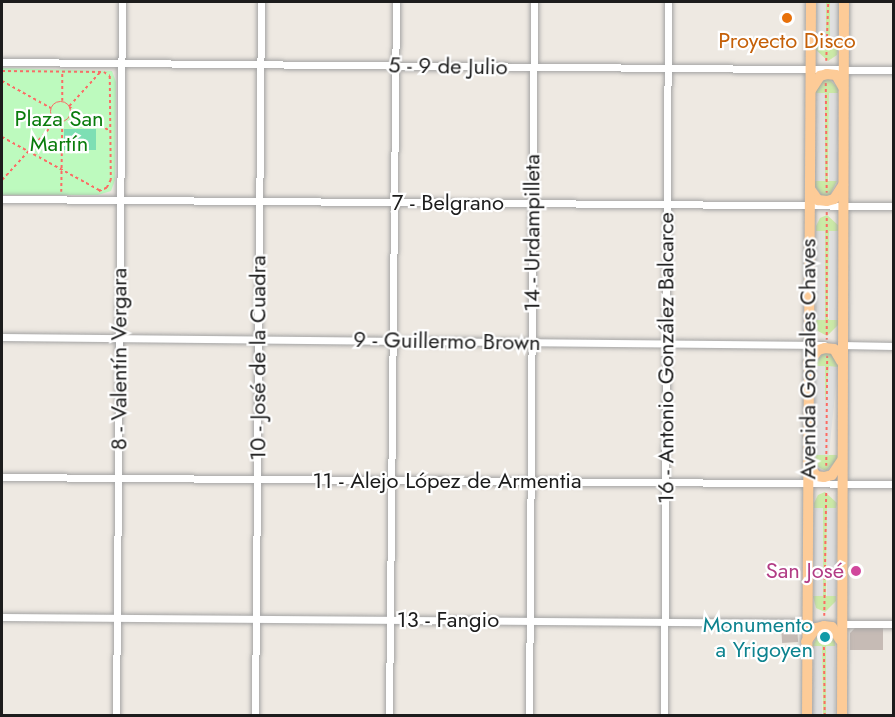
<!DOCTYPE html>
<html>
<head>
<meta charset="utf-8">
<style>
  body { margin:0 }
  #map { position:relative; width:895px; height:717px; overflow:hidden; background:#eee9e2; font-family:Jost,sans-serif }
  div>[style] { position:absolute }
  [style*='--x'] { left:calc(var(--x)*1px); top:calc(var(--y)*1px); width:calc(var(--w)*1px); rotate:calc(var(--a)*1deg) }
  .grass>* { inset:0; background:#cbeaa6 }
  .park>* { inset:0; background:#bdfabe }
  .pitch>* { inset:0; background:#7ddfb4; transform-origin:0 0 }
  .parking>* { inset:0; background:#e0e0e0; transform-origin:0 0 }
  .building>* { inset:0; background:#c6bbb5; transform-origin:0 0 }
  .path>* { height:1.5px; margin-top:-0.75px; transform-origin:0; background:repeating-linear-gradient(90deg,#fc6b64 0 3px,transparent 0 6px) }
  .path>.ring { margin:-0.75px; padding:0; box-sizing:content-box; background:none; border:1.5px solid #fc6b64; border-radius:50% }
  .roads { filter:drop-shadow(0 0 2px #a3a3a3) drop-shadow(0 0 2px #a3a3a3) }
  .minor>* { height:7px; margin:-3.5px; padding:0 3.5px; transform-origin:3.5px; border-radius:3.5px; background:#fff }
  .primary>* { height:10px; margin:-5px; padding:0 5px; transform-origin:5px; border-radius:5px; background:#fdcb97 }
  .dots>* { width:16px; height:16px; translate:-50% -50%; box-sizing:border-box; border:3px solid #fff; border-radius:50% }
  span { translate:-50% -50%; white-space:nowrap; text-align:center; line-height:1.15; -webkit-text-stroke:4.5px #fff; paint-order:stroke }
  .food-label { font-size:22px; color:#c56008 }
  .street-label { font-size:22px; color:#1c1c1c }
  .park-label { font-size:22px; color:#097c0c }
  .hotel-label { font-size:22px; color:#b23c85 }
  .right { translate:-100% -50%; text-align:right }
  .culture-label { font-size:22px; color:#0d838f }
  .frame { position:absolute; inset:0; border:3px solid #1c1c1c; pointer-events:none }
</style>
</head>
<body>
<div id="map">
  <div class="grass">
    <i style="clip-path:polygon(826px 2px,830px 2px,830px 45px,839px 45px,837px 55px,828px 61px,816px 50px,816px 45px,826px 45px)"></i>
    <i style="clip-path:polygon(827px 77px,838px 88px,838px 93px,829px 93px,828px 181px,837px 181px,829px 197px,822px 196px,815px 186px,815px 181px,824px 181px,825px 93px,815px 93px,815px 88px)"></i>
    <i style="clip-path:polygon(827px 215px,839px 226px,839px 231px,829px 232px,828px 319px,838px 320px,838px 325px,827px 336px,818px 331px,815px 320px,824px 319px,825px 231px,816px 231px,816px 226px,820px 218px)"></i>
    <i style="clip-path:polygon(827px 350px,837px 357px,838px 367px,829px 367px,828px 455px,837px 455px,837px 460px,826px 471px,818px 467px,815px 455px,824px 455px,824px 366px,815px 366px,815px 362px)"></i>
    <i style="clip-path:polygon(825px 492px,837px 503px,836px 508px,827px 508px,826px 596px,836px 596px,836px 601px,825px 612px,816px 608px,813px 596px,822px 596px,823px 508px,814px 508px,814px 503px,818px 495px)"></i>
    <i style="clip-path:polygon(820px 631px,827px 631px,835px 641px,835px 646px,826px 646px,827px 715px,823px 715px,822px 646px,812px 646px)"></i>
  </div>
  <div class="park">
    <i style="clip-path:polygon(2px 68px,112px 71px,116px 82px,115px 180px,111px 191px,98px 195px,2px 195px)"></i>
  </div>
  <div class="pitch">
    <i style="left:64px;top:129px;width:32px;height:21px"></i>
  </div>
  <div class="parking">
    <i style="left:817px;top:2px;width:9px;height:43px"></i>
    <i style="left:830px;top:2px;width:9px;height:43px"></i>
    <i style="left:815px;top:93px;width:10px;height:88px"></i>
    <i style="left:829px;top:93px;width:9px;height:88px"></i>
    <i style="left:816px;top:231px;width:9px;height:89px"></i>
    <i style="left:829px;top:231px;width:10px;height:89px"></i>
    <i style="left:815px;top:366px;width:10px;height:89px"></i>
    <i style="left:829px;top:366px;width:9px;height:89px;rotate:6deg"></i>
    <i style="left:814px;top:508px;width:9px;height:88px"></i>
    <i style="left:827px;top:508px;width:9px;height:88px"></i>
    <i style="left:812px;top:646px;width:10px;height:69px"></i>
    <i style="left:826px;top:646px;width:9px;height:69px"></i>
  </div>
  <div class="building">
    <i style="left:797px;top:626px;width:16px;height:16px;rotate:86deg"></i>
    <i style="clip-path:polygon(855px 628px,883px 628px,883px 650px,850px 650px,850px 633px)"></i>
  </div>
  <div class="path">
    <i style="--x:826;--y:61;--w:59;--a:-88.1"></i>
    <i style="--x:2;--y:71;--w:102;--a:0.6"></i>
    <i style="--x:104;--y:72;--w:7;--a:34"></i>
    <i style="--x:110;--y:76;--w:104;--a:89.4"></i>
    <i style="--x:111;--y:180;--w:9;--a:117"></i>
    <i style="--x:107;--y:188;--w:10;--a:156"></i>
    <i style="--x:100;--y:73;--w:46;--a:132.4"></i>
    <i style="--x:69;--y:107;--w:48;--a:30.3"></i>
    <i style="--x:2;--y:81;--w:56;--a:28.9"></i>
    <i style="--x:826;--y:83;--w:110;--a:89.5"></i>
    <i style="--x:62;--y:101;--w:29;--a:-90"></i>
    <i class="ring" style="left:51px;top:102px;width:18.5px;height:18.5px"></i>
    <i style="--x:2;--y:137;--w:113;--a:28.6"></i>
    <i style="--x:2;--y:169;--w:1;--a:90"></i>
    <i style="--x:2;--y:180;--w:80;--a:-47.5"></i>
    <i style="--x:61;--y:192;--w:70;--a:-89.2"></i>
    <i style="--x:827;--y:212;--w:128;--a:90"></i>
    <i style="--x:826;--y:466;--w:110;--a:-89.5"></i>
    <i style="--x:824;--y:616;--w:125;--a:-89.1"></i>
    <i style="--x:824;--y:635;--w:81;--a:89.3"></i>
  </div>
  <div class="roads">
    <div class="minor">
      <i style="--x:2;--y:62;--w:892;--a:0.51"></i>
      <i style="--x:2;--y:199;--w:892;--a:0.45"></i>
      <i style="--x:2;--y:337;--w:822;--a:0.56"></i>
      <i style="--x:841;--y:345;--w:53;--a:1.1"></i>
      <i style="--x:2;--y:477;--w:892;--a:0.45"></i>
      <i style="--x:2;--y:617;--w:807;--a:0.43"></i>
      <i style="--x:841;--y:624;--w:53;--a:0"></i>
      <i style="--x:116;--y:716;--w:714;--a:-89.52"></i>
      <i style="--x:255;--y:716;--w:714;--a:-89.52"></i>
      <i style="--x:389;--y:716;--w:714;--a:-89.44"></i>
      <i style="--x:529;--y:716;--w:714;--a:-89.6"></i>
      <i style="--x:664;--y:716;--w:714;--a:-89.68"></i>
    </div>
    <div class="primary">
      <i style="--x:811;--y:90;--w:17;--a:-57"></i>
      <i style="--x:820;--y:76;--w:7;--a:-16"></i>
      <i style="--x:827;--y:74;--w:9;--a:6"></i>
      <i style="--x:836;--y:75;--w:14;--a:60"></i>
      <i style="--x:810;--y:189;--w:14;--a:54"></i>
      <i style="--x:818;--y:200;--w:9;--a:6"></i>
      <i style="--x:827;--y:201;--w:7;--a:-16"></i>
      <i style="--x:834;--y:199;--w:17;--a:-57"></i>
      <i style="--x:808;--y:363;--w:16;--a:-52"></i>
      <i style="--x:818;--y:350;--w:7;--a:-16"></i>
      <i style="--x:825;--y:348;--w:9;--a:6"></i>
      <i style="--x:834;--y:349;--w:14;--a:60"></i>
      <i style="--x:808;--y:463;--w:15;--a:58"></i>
      <i style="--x:816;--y:476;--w:8;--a:7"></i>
      <i style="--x:824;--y:477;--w:8;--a:-14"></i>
      <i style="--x:832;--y:475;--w:18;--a:-56"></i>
      <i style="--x:806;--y:642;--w:17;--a:-54"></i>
      <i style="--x:816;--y:628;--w:8;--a:-14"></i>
      <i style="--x:824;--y:626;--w:8;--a:7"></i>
      <i style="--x:832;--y:627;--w:15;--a:58"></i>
      <i style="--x:807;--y:716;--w:714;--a:-89.68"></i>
      <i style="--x:842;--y:716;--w:714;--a:-89.84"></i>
    </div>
  </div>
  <div class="dots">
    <i style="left:787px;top:18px;background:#e8710a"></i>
    <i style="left:856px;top:571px;background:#d1479c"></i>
    <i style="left:825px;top:637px;background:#0f9aa8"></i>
  </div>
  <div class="food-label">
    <span style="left:787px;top:41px">Proyecto Disco</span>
  </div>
  <div class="street-label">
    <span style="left:448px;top:66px;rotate:1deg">5 - 9 de Julio</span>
    <span style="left:448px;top:203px">7 - Belgrano</span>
    <span style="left:532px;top:233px;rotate:-90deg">14 - Urdampilleta</span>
    <span style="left:447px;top:341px;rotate:1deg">9 - Guillermo Brown</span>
    <span style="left:258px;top:358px;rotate:-90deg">10 - José de la Cuadra</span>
    <span style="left:666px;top:358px;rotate:-90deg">16 - Antonio González Balcarce</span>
    <span style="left:119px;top:359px;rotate:-90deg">8 - Valentín Vergara</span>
    <span style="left:808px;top:359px;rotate:-90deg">Avenida Gonzales Chaves</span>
    <span style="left:447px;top:481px">11 - Alejo López de Armentia</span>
    <span style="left:448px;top:620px">13 - Fangio</span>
  </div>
  <div class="park-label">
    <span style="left:59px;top:131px">Plaza San<br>Martín</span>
  </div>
  <div class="hotel-label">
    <span class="right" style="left:844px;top:571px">San José</span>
  </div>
  <div class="culture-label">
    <span class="right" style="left:813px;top:637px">Monumento<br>a Yrigoyen</span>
  </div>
  <div class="frame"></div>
</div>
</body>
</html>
